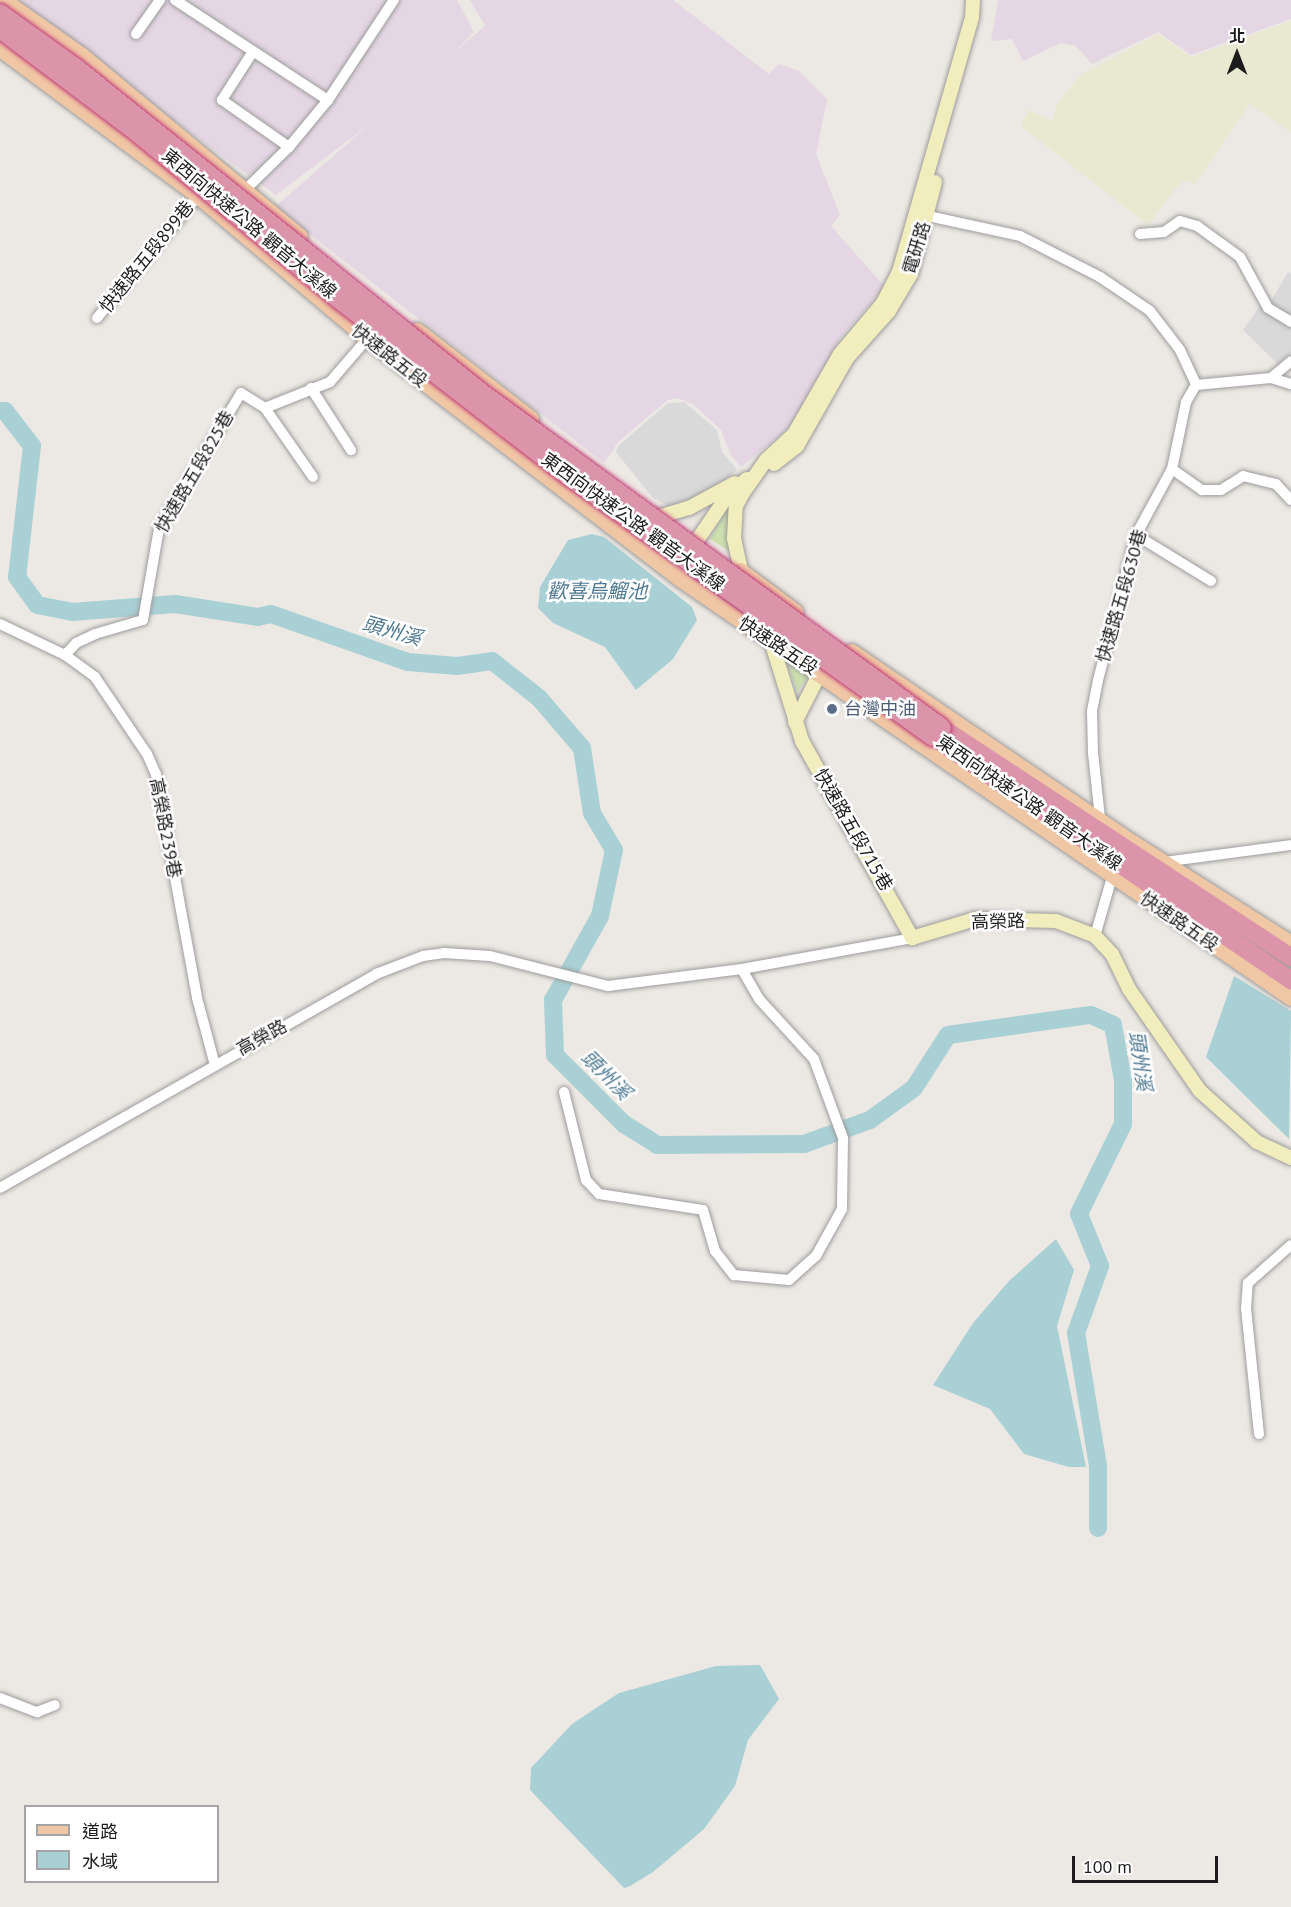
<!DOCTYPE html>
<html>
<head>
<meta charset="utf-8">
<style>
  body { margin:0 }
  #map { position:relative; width:1291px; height:1907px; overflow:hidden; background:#ece8e3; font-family:"PT Sans","Noto Sans TC",sans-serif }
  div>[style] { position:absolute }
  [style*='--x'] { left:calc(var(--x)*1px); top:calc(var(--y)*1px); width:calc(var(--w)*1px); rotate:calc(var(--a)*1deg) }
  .residential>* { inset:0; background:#dad9d9 }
  .industrial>* { inset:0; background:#e5d6e3 }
  .farmland>* { inset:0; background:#e9e8d0 }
  .grass>* { inset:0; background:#cde1af }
  .water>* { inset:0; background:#a9d0d5 }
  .river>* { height:18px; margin:-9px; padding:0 9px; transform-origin:9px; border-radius:9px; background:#a9d0d5 }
  .roads { filter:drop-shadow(0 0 2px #9d9d9d) drop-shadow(0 0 2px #9d9d9d) }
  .street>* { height:10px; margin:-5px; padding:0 5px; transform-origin:5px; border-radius:5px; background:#fff }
  .secondary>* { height:14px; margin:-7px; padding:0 7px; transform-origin:7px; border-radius:7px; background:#f1edbd }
  .primary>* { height:15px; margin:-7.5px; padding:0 7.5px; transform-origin:7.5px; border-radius:7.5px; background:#f0c7a5 }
  .highway>* { height:18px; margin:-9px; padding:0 9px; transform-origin:9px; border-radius:9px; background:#db94a9 }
  .bridges { filter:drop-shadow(0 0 2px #c13978) drop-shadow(0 0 2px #c13978) }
  .highway-bridge>* { height:18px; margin:-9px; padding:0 9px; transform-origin:9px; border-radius:9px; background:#db94a9 }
  .dots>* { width:16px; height:16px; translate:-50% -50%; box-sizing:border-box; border:3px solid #fff; border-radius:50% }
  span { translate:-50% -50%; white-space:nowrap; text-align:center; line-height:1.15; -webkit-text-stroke:5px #fff; paint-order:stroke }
  .street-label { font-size:18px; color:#1c1c1c }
  .service-label { font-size:18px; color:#4e5e75 }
  .left { translate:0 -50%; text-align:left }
  .water-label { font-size:20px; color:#4e7891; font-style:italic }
  .legend { position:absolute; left:24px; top:1805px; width:195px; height:78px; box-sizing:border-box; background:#fff; border:2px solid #a4a4a4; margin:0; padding:8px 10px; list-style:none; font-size:18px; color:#1c1c1c }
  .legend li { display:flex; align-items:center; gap:12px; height:30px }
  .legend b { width:30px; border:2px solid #a4a4a4 }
  .north { position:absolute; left:1207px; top:24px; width:60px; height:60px; -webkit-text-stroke:4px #fff; paint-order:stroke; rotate:0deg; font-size:16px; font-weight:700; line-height:24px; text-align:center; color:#1c1c1c }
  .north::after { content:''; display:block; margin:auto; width:21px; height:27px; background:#1c1c1c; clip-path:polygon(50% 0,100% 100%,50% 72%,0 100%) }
  .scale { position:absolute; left:1072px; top:1856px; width:146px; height:27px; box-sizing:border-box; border:3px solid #1c1c1c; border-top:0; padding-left:8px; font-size:18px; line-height:21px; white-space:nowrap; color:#1c1c1c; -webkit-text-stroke:4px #fff; paint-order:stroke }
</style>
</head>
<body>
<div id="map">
  <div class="residential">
    <i style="clip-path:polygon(1288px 272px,1291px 274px,1291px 357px,1279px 365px,1243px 330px,1260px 306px,1271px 301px)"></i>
    <i style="clip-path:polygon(684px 402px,717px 430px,722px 452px,737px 470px,714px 488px,673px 509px,652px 497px,616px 452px,619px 445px,668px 403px)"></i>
  </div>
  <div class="industrial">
    <i style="clip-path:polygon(7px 0,457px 0,474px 32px,453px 53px,485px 26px,470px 0,673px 0,769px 74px,779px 64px,799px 71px,827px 99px,816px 154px,840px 215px,831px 226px,885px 287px,841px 337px,792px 425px,741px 467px,731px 455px,721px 430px,694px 405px,678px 398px,668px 400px,619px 441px,604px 463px,275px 207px,370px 124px,276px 195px)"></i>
    <i style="clip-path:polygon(998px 0,1291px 0,1291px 19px,1191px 55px,1158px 32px,1092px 64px,1076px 46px,1061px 43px,1023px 61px,1012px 39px,991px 41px)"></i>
  </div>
  <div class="farmland">
    <i style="clip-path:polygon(1291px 21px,1291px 132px,1249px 104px,1195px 184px,1182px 180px,1148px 225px,1021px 126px,1028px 110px,1052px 121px,1058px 102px,1081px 75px,1158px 34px,1191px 57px)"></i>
  </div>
  <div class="grass">
    <i style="clip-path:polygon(734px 497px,727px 534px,730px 552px,710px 539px)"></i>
    <i style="clip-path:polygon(786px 660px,809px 676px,797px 692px)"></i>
  </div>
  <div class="water">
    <i style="clip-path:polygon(592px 534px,604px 537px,692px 607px,697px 620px,673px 659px,636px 690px,605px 647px,553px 623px,538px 608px,540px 587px,568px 540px)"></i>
    <i style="clip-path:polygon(1234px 976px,1291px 1011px,1289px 1139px,1206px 1057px)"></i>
    <i style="clip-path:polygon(1056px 1239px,1074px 1270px,1057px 1326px,1086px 1467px,1069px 1467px,1024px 1454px,990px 1409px,933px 1385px,973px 1323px,1009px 1281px)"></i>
    <i style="clip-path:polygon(760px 1665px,779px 1699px,748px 1740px,735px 1786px,704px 1829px,653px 1872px,630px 1886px,624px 1888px,530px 1790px,531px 1768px,572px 1724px,619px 1693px,716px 1666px)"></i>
  </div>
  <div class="river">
    <i style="--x:0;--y:411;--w:5;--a:0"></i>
    <i style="--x:5;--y:411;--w:44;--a:52.4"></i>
    <i style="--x:32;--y:446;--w:132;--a:96.5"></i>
    <i style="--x:17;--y:577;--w:34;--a:54"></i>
    <i style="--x:37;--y:605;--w:36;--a:11"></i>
    <i style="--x:72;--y:612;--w:103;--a:-4.4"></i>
    <i style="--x:175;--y:604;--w:84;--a:8.9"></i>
    <i style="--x:258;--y:617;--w:13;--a:-13"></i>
    <i style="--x:271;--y:614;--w:145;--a:19.3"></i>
    <i style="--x:408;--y:662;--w:49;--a:4.7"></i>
    <i style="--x:457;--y:666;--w:35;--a:-8"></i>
    <i style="--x:492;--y:661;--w:60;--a:38.2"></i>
    <i style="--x:539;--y:698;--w:66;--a:49.3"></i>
    <i style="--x:582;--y:748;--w:66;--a:81.3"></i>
    <i style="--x:592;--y:813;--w:43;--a:59.3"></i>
    <i style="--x:614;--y:850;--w:67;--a:102"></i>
    <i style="--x:600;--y:916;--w:96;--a:119.2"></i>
    <i style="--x:553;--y:1000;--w:55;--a:87.9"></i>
    <i style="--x:555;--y:1055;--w:98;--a:45"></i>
    <i style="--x:624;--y:1124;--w:39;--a:32"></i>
    <i style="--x:657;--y:1145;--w:147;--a:-0.4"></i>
    <i style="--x:804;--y:1144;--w:70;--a:-20"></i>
    <i style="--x:870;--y:1120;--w:54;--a:-36"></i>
    <i style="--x:914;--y:1088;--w:63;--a:-57.3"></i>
    <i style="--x:948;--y:1035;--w:144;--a:-8"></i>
    <i style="--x:1091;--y:1015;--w:24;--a:24"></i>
    <i style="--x:1113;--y:1025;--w:56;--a:79.7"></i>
    <i style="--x:1123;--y:1080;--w:44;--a:90"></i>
    <i style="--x:1123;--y:1124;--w:100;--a:116.1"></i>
    <i style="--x:1079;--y:1214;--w:56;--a:68"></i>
    <i style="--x:1100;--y:1266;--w:71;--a:109.7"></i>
    <i style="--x:1076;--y:1333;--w:135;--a:80.6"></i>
    <i style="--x:1098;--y:1466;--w:62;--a:90"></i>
  </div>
  <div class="roads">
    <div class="street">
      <i style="--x:175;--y:0;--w:183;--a:33.2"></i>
      <i style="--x:136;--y:34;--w:42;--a:-54.8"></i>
      <i style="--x:252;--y:53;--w:56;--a:122.6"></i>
      <i style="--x:222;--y:100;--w:82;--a:35"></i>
      <i style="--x:245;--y:190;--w:62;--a:-44.3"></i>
      <i style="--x:289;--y:147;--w:61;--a:-50.3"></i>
      <i style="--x:328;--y:100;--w:120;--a:-56.6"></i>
      <i style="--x:919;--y:214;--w:103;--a:12.3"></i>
      <i style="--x:1020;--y:236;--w:90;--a:27.1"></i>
      <i style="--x:1100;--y:277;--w:60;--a:34.2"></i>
      <i style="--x:1150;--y:311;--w:49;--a:52.4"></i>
      <i style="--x:1180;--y:350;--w:38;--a:65"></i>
      <i style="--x:1140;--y:234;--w:24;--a:-5"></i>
      <i style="--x:1164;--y:232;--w:19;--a:-35"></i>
      <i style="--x:1180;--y:221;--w:18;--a:16"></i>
      <i style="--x:1197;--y:226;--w:53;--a:35.8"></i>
      <i style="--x:1240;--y:257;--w:58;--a:61.2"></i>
      <i style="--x:1268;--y:308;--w:27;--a:31"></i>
      <i style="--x:97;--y:318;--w:158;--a:-50.4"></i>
      <i style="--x:1271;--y:378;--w:26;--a:-40"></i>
      <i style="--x:1196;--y:385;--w:75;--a:-5.3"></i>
      <i style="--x:1271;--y:378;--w:21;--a:17"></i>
      <i style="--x:311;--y:388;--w:74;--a:57.2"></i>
      <i style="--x:265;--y:408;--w:84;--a:55.2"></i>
      <i style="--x:1172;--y:469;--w:37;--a:35"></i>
      <i style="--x:1202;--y:490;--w:19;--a:0"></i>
      <i style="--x:1221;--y:490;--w:26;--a:-32"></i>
      <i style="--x:1243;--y:476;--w:34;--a:14"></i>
      <i style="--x:1276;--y:484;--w:22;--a:47"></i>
      <i style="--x:1136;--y:535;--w:88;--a:31.5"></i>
      <i style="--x:0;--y:624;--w:72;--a:25.5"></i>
      <i style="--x:65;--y:655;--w:37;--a:36"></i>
      <i style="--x:95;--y:677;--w:93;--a:56"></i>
      <i style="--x:147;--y:754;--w:22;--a:66"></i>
      <i style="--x:156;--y:774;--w:228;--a:79.6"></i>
      <i style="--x:197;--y:998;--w:69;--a:75"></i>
      <i style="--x:65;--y:655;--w:16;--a:-47"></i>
      <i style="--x:76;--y:643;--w:21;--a:-25"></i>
      <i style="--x:95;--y:634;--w:50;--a:-16.3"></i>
      <i style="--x:143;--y:620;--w:93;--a:-80.1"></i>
      <i style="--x:159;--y:528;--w:158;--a:-58.7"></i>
      <i style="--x:241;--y:393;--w:28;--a:32"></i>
      <i style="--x:265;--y:408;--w:70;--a:-21.8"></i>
      <i style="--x:330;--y:382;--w:57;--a:-49.3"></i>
      <i style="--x:1100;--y:818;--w:66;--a:-96.1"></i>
      <i style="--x:1093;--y:752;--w:41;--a:-91.4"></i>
      <i style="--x:1092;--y:711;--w:32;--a:-79"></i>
      <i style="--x:1098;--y:680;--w:150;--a:-75.3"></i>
      <i style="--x:1136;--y:535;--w:75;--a:-61.4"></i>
      <i style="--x:1172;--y:469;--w:68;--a:-78.2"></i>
      <i style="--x:1186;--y:402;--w:20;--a:-60"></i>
      <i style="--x:1164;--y:862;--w:128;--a:-7.6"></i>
      <i style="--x:1095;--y:936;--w:61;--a:-73.9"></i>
      <i style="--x:564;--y:1092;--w:91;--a:76"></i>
      <i style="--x:586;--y:1180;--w:19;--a:47"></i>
      <i style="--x:599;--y:1194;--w:105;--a:8.7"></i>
      <i style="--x:703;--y:1210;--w:43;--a:73.7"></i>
      <i style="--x:715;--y:1251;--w:31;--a:52"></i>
      <i style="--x:734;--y:1275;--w:55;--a:5.2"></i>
      <i style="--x:789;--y:1280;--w:36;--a:-42"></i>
      <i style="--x:816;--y:1256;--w:54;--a:-61"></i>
      <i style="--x:842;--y:1209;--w:71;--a:-89.2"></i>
      <i style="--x:843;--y:1138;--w:84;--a:-110.2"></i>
      <i style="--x:814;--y:1059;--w:81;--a:-132.5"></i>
      <i style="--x:759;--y:999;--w:34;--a:-120"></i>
      <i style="--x:0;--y:1188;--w:433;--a:-29.6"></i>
      <i style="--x:376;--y:974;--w:50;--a:-21"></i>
      <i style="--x:423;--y:956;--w:21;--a:-8"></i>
      <i style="--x:444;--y:953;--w:46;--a:3.7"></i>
      <i style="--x:490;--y:956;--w:122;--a:14.3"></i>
      <i style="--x:608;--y:986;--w:135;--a:-7.2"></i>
      <i style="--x:742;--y:969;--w:173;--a:-10.3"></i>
      <i style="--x:1259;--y:1434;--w:126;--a:-95.9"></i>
      <i style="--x:1246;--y:1309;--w:26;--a:-86"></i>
      <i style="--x:1248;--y:1283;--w:57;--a:-41.5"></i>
      <i style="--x:0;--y:1698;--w:40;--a:21"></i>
      <i style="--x:37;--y:1712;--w:19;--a:-21"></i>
    </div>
    <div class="secondary">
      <i style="--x:774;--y:464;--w:29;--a:-38"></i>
      <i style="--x:797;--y:446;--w:101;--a:-60.4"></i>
      <i style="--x:847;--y:358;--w:63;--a:-48.2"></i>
      <i style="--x:889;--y:311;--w:43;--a:-59.3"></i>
      <i style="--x:911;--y:274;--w:95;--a:-75.4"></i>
      <i style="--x:662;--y:516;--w:28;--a:-17"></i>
      <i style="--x:689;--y:508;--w:52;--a:-28.5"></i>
      <i style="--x:741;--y:571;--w:33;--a:-102"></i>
      <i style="--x:734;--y:539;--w:33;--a:-87"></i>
      <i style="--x:736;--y:506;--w:15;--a:-62"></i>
      <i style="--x:743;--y:493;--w:40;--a:-55.1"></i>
      <i style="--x:766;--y:460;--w:38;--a:-43"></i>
      <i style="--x:794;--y:434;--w:92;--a:-60.1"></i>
      <i style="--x:840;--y:354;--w:67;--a:-49.9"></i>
      <i style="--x:883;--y:303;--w:35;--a:-63"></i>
      <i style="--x:899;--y:272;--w:264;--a:-74"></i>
      <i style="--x:972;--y:18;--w:18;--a:-87"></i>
      <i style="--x:677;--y:577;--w:40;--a:-62"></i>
      <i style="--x:696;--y:542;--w:57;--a:-55.8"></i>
      <i style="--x:728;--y:495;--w:25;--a:-40"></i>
      <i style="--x:772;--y:644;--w:102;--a:72.8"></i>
      <i style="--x:802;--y:741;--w:226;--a:60.8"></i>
      <i style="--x:912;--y:938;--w:66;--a:-16.8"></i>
      <i style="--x:975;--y:919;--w:81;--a:1.4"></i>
      <i style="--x:1056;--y:921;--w:42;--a:21"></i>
      <i style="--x:1095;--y:936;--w:25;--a:47"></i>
      <i style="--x:1112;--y:954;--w:39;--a:64"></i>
      <i style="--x:1129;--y:989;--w:124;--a:55.2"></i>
      <i style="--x:1200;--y:1091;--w:76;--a:41.8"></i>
      <i style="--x:1257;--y:1142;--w:38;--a:25"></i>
      <i style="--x:795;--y:722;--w:64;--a:-63"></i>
    </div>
    <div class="primary">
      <i style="--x:4;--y:0;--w:95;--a:35.2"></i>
      <i style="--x:82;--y:55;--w:283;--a:39.7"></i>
      <i style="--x:0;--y:49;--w:247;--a:36.6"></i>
      <i style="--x:198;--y:196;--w:221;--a:40.2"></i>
      <i style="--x:367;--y:339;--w:391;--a:37.5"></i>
      <i style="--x:677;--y:577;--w:744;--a:34.44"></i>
      <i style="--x:417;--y:330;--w:144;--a:37.7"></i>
      <i style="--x:740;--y:570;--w:69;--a:36.7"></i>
      <i style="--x:851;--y:651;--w:342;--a:34.2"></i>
      <i style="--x:1134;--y:843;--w:186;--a:32.5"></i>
    </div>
    <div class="highway">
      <i style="--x:942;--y:728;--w:417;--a:33.3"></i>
      <i style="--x:933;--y:737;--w:433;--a:34.2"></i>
    </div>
  </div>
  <div class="bridges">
    <div class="highway-bridge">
      <i style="--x:0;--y:13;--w:92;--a:35.8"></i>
      <i style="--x:75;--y:67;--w:521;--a:38.69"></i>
      <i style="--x:482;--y:393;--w:569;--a:36.06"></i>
      <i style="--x:0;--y:29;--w:176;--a:37.1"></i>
      <i style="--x:140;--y:135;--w:256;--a:39.6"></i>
      <i style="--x:337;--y:298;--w:290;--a:37.6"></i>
      <i style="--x:567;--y:475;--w:450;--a:35.6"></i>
    </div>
  </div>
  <div class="dots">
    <i style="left:832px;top:709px;background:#5c6f8a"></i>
  </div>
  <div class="street-label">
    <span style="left:249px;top:224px;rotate:40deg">東西向快速公路 觀音大溪線</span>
    <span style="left:917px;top:248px;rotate:-73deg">電研路</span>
    <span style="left:147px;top:257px;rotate:-51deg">快速路五段899巷</span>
    <span style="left:389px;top:356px;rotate:38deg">快速路五段</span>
    <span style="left:195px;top:472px;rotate:-60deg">快速路五段825巷</span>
    <span style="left:633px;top:522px;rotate:36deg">東西向快速公路 觀音大溪線</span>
    <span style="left:1122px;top:596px;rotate:-74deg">快速路五段630巷</span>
    <span style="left:778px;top:646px;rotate:33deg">快速路五段</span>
    <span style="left:1029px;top:803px;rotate:35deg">東西向快速公路 觀音大溪線</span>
    <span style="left:165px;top:828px;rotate:79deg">高榮路239巷</span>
    <span style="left:853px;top:830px;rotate:60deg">快速路五段715巷</span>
    <span style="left:998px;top:922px;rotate:-2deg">高榮路</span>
    <span style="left:1179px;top:922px;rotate:34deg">快速路五段</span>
    <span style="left:262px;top:1038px;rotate:-29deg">高榮路</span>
  </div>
  <div class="service-label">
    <span class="left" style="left:844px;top:709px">台灣中油</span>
  </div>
  <div class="water-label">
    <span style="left:597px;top:591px">歡喜烏鰡池</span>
    <span style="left:392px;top:631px;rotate:16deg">頭州溪</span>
    <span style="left:1140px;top:1061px;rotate:82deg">頭州溪</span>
    <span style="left:606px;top:1075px;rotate:45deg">頭州溪</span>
  </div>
  <ul class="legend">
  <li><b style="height:8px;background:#f0c7a5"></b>道路</li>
  <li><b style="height:16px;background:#a9d0d5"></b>水域</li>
  </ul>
  <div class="north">北</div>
  <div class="scale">100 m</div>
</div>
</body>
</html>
